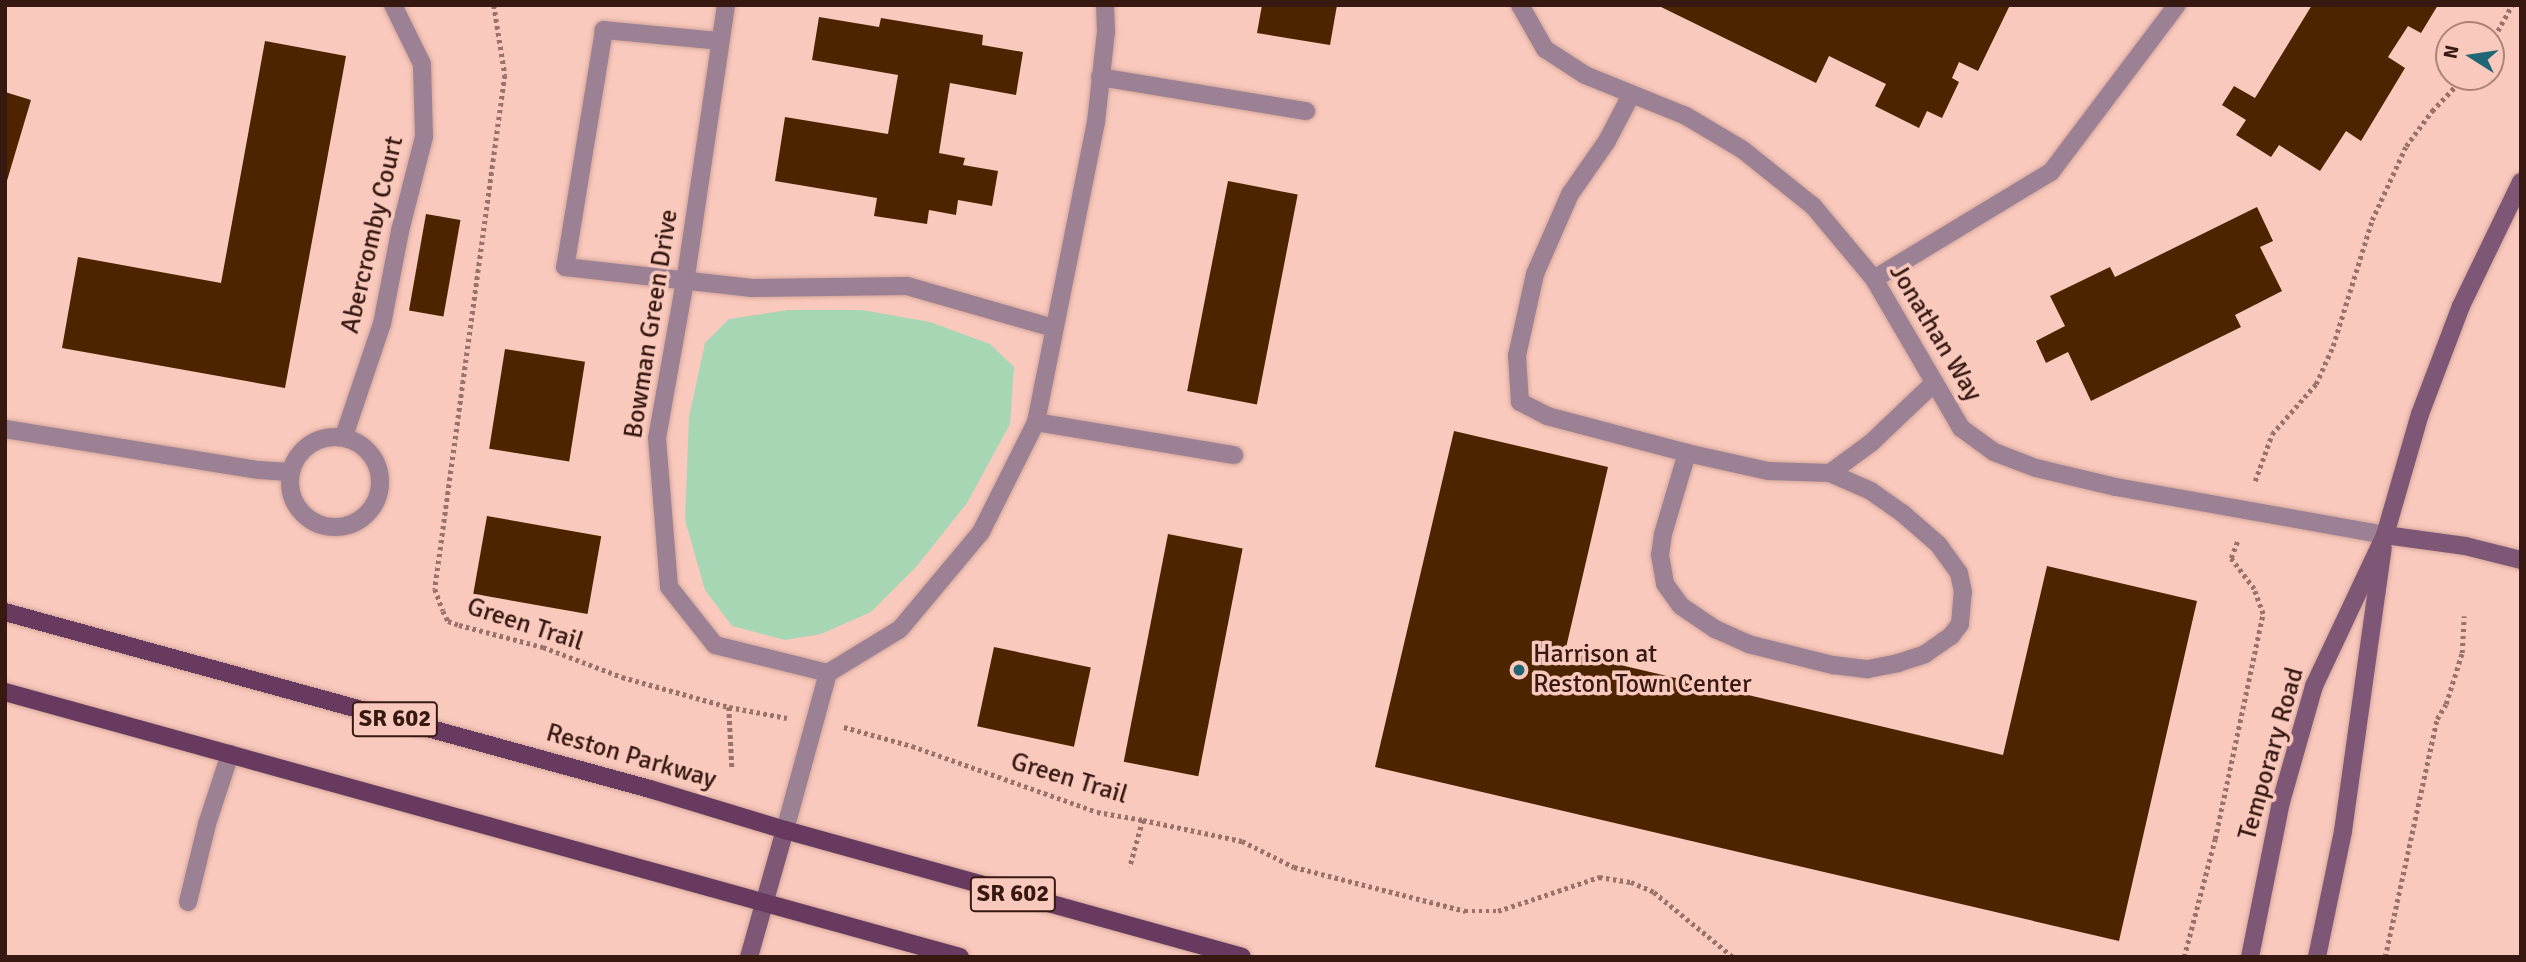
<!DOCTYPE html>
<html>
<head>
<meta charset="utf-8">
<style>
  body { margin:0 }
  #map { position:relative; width:2526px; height:962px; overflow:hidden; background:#fac9bd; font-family:Signika,sans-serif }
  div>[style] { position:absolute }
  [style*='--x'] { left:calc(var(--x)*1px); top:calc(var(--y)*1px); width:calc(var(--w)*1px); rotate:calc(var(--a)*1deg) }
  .green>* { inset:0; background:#a6d6b4 }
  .building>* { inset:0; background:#4d2300; transform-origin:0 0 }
  .path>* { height:4.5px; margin-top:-2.25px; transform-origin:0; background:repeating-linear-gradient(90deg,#9a7269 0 3.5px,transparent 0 7px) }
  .roads { filter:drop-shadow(0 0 2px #d3a69b) drop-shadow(0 0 2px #d3a69b) }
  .lane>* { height:18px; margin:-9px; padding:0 9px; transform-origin:9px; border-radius:9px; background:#9c8195 }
  .street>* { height:18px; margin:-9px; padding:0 9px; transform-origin:9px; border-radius:9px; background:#9c8195 }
  .street>.ring { margin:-9px; padding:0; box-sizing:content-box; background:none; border:18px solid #9c8195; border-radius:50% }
  .secondary>* { height:18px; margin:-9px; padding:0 9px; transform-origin:9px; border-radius:9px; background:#7e5776 }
  .primary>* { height:18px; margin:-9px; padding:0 9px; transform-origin:9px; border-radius:9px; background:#683a5f }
  .dots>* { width:19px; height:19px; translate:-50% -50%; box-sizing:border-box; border:4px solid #fac9bd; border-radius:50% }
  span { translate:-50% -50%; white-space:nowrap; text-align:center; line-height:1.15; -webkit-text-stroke:7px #fac9bd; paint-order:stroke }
  .shield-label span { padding:2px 5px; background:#fac9bd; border:2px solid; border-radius:5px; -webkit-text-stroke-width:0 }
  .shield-label { font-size:24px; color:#371912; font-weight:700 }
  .street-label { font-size:26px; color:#371912 }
  .poi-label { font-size:26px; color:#371912 }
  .left { translate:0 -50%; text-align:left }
  .frame { position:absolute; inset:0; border:7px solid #371912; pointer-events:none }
  .north { position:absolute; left:2435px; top:21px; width:70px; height:70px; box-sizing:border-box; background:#fac9bd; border:2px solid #ac8379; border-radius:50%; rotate:282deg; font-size:19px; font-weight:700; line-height:28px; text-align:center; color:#371912 }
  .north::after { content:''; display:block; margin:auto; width:24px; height:32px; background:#206776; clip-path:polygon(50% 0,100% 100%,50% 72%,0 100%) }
</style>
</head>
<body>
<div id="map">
  <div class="green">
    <i style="clip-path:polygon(788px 310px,862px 310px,930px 322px,990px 344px,1014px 367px,1010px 424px,967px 503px,917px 566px,871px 612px,821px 634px,785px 640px,732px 626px,705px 590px,685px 520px,689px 417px,705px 343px,729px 319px)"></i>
  </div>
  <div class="building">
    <i style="clip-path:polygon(1262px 5px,1337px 5px,1330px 45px,1257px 33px)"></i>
    <i style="clip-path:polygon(1657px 5px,2010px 5px,1978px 71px,1959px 62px,1952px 78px,1959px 82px,1942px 118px,1927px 111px,1919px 128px,1875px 106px,1886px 84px,1829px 56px,1816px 83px)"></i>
    <i style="clip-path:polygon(2312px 5px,2438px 5px,2421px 33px,2408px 26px,2388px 57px,2405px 68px,2361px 141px,2346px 131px,2320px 171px,2279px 145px,2271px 157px,2236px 135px,2246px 120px,2222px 105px,2234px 86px,2255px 98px)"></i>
    <i style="clip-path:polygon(819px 17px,879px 27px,881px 18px,983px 35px,982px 45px,1023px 52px,1016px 95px,950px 83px,939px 153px,965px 158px,963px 165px,998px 171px,992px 206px,958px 200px,956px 215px,929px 210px,927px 224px,874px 216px,877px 198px,775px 181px,785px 117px,888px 134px,898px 75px,812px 60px)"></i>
    <i style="clip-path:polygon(265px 41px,346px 56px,285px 388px,62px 348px,78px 257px,221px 283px)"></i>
    <i style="clip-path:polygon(5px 92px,31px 100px,6px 184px,5px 184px)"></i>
    <i style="left:1228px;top:181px;width:71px;height:214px;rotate:11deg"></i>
    <i style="clip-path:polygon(2257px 207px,2273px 241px,2260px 247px,2282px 291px,2235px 315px,2241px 327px,2091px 401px,2068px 352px,2046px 363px,2036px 341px,2065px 326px,2050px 296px,2110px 267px,2115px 277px)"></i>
    <i style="left:426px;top:214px;width:35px;height:98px;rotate:10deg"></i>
    <i style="left:505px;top:349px;width:81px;height:101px;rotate:9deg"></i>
    <i style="clip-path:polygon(1454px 431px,1608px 467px,1565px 652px,2003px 755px,2047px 566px,2197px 601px,2119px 941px,1375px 767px)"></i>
    <i style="left:487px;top:516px;width:116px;height:79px;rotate:10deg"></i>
    <i style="left:1168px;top:534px;width:76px;height:232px;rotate:11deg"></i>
    <i style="left:994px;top:647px;width:99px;height:81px;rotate:12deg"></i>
  </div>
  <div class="path">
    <i style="--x:494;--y:5;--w:71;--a:81.1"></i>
    <i style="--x:505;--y:75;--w:519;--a:97.76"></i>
    <i style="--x:435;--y:589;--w:23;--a:70"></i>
    <i style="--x:443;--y:611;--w:11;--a:63"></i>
    <i style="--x:448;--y:621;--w:12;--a:20"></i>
    <i style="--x:459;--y:625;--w:87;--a:14.7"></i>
    <i style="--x:543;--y:647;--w:85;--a:20.8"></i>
    <i style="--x:622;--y:677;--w:111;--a:15.7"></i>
    <i style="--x:729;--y:707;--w:59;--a:10.7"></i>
    <i style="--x:2491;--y:43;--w:43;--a:-61.1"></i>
    <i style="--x:2255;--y:481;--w:50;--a:-70.1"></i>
    <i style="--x:2272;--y:434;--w:67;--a:-48.7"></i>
    <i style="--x:2316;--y:384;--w:42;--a:-65.9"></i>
    <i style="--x:2333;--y:346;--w:132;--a:-72.8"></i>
    <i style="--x:2372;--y:220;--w:81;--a:-65.3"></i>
    <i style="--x:2406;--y:146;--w:44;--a:-53.4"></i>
    <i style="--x:2432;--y:111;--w:47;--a:-46.7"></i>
    <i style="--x:729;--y:707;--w:60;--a:87.1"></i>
    <i style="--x:844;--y:727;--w:71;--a:15.6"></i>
    <i style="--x:912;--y:746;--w:196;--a:19.6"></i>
    <i style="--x:1097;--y:812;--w:47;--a:9.9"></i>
    <i style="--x:1143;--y:820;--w:49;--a:105.5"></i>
    <i style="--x:1143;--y:820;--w:101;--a:12"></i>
    <i style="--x:1242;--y:841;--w:58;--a:26.6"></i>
    <i style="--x:1294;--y:867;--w:177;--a:14.4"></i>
    <i style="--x:1465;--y:911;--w:33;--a:0"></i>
    <i style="--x:1498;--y:911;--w:107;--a:-18.6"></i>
    <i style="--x:1599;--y:877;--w:32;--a:9"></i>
    <i style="--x:1631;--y:882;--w:25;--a:23"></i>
    <i style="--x:1654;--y:892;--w:102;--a:39.4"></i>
    <i style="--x:681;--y:957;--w:1;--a:-45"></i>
    <i style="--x:2184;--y:957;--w:122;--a:-75.3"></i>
    <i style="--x:2215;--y:839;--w:230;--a:-78"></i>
    <i style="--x:2263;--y:614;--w:27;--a:-110"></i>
    <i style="--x:2254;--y:589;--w:39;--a:-127"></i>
    <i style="--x:2231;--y:558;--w:19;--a:-69"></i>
    <i style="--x:2385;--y:957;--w:244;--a:-77.7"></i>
    <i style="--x:2437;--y:719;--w:17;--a:-59"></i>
    <i style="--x:2446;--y:704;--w:53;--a:-72.6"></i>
    <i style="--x:2462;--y:653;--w:37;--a:-87"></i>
  </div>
  <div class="roads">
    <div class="lane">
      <i style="--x:720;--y:41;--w:117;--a:-174.6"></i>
      <i style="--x:604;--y:30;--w:240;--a:99.3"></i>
      <i style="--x:565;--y:267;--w:188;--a:6.4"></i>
      <i style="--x:752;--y:288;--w:155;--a:-0.7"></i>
      <i style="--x:907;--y:286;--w:152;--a:16"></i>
      <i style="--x:1100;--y:77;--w:209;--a:9.4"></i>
      <i style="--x:1631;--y:95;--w:52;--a:117.6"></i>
      <i style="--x:1607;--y:141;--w:65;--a:124.9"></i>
      <i style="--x:1570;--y:194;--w:87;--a:113.6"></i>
      <i style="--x:1535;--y:274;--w:84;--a:102.4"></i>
      <i style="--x:1517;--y:356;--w:46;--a:86.3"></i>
      <i style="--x:1520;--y:402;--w:30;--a:27"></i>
      <i style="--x:1547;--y:416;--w:145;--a:14.8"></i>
      <i style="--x:1687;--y:453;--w:83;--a:12.5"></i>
      <i style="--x:1768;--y:471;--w:62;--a:1.8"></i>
      <i style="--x:1830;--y:473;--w:52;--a:-36.4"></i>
      <i style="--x:1872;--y:442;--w:84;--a:-43.6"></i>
      <i style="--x:1036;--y:422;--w:201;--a:9.5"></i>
      <i style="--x:1687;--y:453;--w:84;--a:106.5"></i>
      <i style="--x:1663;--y:534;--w:21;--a:98"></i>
      <i style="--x:1660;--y:555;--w:29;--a:80"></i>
      <i style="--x:1665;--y:584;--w:27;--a:54"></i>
      <i style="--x:1681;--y:606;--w:41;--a:34.1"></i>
      <i style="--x:1715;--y:629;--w:36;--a:24"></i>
      <i style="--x:1748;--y:644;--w:88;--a:13.9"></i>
      <i style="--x:1833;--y:665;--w:35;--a:7"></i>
      <i style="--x:1868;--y:669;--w:31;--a:-11"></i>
      <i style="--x:1898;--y:663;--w:28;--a:-18"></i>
      <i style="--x:1925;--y:654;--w:32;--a:-35"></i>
      <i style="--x:1951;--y:636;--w:15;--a:-53"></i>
      <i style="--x:1960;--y:624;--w:32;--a:-85"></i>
      <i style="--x:1963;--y:592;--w:19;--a:-102"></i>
      <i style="--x:1959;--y:573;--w:34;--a:-126"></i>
      <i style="--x:1939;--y:545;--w:49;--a:-139.1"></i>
      <i style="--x:1902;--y:513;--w:38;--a:-145"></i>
      <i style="--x:1871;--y:491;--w:45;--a:-156.3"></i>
      <i style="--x:188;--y:902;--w:80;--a:-76.3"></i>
      <i style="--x:207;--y:824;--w:74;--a:-71.8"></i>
    </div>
    <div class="street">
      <i style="--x:726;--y:5;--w:279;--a:98.4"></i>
      <i style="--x:685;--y:281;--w:159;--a:100.1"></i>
      <i style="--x:657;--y:438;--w:149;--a:85.4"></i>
      <i style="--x:669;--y:587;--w:74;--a:51.6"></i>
      <i style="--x:715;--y:645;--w:116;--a:13.9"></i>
      <i style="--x:1520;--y:5;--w:51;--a:60.4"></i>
      <i style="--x:1545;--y:49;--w:48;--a:33"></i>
      <i style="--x:1585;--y:75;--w:109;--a:22.1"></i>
      <i style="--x:1686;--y:116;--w:66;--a:30.8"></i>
      <i style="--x:1743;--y:150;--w:90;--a:38.7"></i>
      <i style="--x:1813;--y:206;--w:95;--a:50.1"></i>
      <i style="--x:1874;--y:279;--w:173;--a:59.7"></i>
      <i style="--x:1961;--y:428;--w:41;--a:36"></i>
      <i style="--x:1994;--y:452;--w:45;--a:20.9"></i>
      <i style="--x:2036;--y:468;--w:82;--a:13.4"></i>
      <i style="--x:2116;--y:487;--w:273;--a:10.1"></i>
      <i style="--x:1874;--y:279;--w:207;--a:-31.2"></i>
      <i style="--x:2051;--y:172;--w:209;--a:-53"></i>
      <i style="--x:5;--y:429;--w:257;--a:9.2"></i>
      <i style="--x:259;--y:470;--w:30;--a:4"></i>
      <i style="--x:344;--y:436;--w:118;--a:-71.3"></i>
      <i style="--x:382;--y:324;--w:95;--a:-79"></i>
      <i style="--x:400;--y:231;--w:97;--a:-75.7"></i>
      <i style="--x:424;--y:137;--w:73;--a:-91.6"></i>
      <i style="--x:422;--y:64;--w:66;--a:-116.2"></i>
      <i class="ring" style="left:290px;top:437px;width:72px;height:72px"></i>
      <i style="--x:785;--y:830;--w:163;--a:-74.7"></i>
      <i style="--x:828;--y:673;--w:84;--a:-31.4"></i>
      <i style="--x:900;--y:629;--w:126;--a:-50.1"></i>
      <i style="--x:981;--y:532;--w:123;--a:-63.4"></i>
      <i style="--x:1036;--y:422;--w:306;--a:-78.7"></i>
      <i style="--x:1096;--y:122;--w:91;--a:-83.7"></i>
      <i style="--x:1106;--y:32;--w:27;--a:-92"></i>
    </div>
    <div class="secondary">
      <i style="--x:2385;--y:535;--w:81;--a:7.8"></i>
      <i style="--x:2465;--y:546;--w:58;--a:14"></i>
      <i style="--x:749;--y:957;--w:132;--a:-74.2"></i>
      <i style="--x:2250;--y:957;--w:158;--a:-78.7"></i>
      <i style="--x:2281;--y:802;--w:121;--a:-74.1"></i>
      <i style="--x:2314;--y:686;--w:167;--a:-64.8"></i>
      <i style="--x:2385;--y:535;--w:126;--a:-73.9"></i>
      <i style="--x:2420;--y:414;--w:116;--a:-69.2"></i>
      <i style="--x:2461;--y:306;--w:138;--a:-64.2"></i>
      <i style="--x:2317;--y:957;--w:129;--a:-78.3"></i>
      <i style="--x:2343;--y:831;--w:286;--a:-82"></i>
    </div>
    <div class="primary">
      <i style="--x:5;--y:612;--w:669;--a:15.35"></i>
      <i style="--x:650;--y:789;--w:141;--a:16.9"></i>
      <i style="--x:785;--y:830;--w:474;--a:15.5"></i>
      <i style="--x:5;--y:692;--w:991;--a:15.51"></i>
    </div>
  </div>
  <div class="dots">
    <i style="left:1519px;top:670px;background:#206776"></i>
  </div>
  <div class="shield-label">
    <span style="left:395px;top:719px">SR 602</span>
    <span style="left:1013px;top:894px">SR 602</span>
  </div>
  <div class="street-label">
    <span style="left:373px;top:235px;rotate:-77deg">Abercromby Court</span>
    <span style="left:652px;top:324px;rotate:-81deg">Bowman Green Drive</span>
    <span style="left:1935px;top:333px;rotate:59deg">Jonathan Way</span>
    <span style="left:525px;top:625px;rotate:18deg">Green Trail</span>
    <span style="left:2272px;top:754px;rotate:-74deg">Temporary Road</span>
    <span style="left:631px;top:757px;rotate:16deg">Reston Parkway</span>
    <span style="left:1069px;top:779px;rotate:17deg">Green Trail</span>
  </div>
  <div class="poi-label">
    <span class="left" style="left:1533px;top:670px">Harrison at<br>Reston Town Center</span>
  </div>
  <div class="frame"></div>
  <div class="north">N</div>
</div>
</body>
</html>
